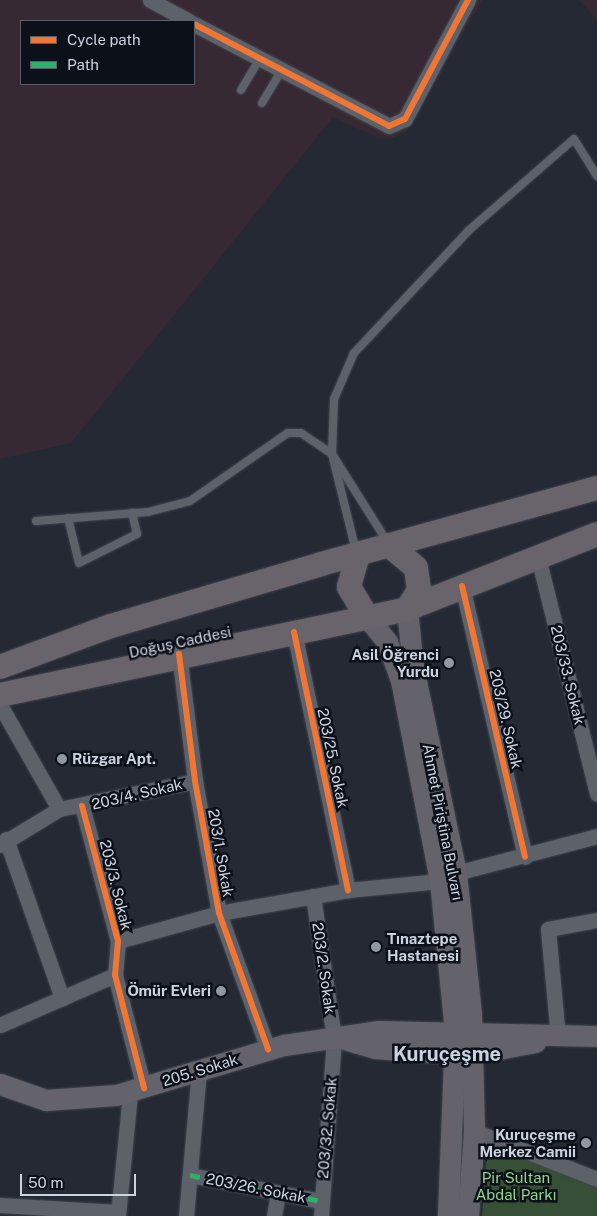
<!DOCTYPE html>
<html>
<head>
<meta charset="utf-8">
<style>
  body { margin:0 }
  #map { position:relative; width:597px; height:1216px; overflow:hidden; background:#242934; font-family:"Public Sans",sans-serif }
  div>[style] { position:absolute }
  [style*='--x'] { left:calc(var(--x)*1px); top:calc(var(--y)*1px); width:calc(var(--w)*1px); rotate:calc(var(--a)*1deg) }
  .education>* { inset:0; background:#362933 }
  .green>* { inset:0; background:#374f37 }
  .roads { filter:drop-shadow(0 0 1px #40454e) drop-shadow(0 0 1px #40454e) }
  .service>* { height:8px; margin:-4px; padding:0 4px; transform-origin:4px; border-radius:4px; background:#5d616a }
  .minor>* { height:15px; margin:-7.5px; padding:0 7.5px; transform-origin:7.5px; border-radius:7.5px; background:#5d616a }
  .secondary>* { height:21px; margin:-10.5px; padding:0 10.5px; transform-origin:10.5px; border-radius:10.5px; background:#64636b }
  .primary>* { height:24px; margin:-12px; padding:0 12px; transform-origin:12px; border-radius:12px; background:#69636b }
  .quiet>* { height:5px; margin-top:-2.5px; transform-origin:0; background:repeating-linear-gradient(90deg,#2db169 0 10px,transparent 0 15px) }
  .cycleway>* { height:6px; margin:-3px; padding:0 3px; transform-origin:3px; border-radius:3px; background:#f07635 }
  .dots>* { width:14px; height:14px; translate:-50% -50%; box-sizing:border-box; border:2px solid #0c1019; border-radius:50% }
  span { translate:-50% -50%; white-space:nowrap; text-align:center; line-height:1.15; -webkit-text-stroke:5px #0c1019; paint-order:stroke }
  .street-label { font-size:15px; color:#ccd3e0 }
  .poi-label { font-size:15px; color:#ccd3e0; font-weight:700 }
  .right { translate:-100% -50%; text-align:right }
  .left { translate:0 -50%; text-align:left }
  .park-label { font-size:15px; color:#8fd589 }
  .district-label { font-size:20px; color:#ccd3e0; font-weight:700 }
  .legend { position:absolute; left:20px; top:20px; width:175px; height:65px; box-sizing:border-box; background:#0c1019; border:1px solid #595e69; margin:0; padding:6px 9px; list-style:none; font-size:15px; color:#ccd3e0 }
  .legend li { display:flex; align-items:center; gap:10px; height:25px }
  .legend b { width:25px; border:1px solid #595e69 }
  .scale { position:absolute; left:20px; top:1174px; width:116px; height:22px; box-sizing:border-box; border:2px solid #ccd3e0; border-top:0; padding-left:6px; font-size:15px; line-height:18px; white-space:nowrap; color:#ccd3e0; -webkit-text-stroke:4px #0c1019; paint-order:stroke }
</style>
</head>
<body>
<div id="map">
  <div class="education">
    <i style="clip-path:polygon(evenodd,0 0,482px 0,407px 131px,393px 138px,378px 138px,333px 117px,71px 443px,0 459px,0 0,21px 21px,194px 21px,194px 84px,21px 84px,21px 21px)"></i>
    <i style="clip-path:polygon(579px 0,597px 0,597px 20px)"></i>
  </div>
  <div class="green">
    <i style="clip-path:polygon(487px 1145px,597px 1187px,597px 1216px,482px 1216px)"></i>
  </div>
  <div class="roads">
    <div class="service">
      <i style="--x:241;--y:90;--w:35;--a:-59"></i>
      <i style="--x:262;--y:103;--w:37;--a:-59"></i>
      <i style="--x:68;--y:518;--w:46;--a:76.3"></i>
      <i style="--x:79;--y:563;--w:65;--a:-26.6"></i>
      <i style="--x:137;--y:534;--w:22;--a:-103"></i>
      <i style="--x:36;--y:521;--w:112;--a:-4.6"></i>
      <i style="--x:148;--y:512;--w:43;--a:-14.7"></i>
      <i style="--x:190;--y:501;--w:119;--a:-34.8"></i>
      <i style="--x:288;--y:433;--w:13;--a:0"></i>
      <i style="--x:301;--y:433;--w:37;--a:34"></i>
      <i style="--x:332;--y:454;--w:105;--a:57.8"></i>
      <i style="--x:356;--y:551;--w:100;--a:-103.9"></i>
      <i style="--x:332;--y:454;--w:55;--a:-87.9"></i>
      <i style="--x:334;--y:399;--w:50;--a:-66.5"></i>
      <i style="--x:354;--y:353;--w:167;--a:-46.9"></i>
      <i style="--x:468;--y:231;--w:140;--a:-41"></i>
      <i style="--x:574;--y:139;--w:44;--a:58.1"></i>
    </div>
    <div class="minor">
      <i style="--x:150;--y:0;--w:44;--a:28.3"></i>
      <i style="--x:194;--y:24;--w:220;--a:27.6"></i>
      <i style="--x:389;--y:126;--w:17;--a:-24"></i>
      <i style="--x:405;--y:119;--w:135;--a:-62.1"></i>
      <i style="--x:538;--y:557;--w:244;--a:76"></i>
      <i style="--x:462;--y:586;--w:278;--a:76.9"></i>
      <i style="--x:294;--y:632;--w:264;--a:78.2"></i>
      <i style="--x:179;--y:654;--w:128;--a:82.8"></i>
      <i style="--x:195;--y:781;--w:134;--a:79.7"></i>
      <i style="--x:219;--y:913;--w:145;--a:70.2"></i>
      <i style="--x:0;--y:705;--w:120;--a:60.4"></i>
      <i style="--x:82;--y:806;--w:140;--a:75.1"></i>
      <i style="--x:118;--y:941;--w:34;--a:95"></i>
      <i style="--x:115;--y:975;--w:117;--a:75.6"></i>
      <i style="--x:6;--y:839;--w:169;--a:70.6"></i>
      <i style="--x:0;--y:845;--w:69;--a:-31.4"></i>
      <i style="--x:59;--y:809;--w:139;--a:-11.6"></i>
      <i style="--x:456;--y:873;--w:146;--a:-14.7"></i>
      <i style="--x:313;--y:896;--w:145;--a:81.6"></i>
      <i style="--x:334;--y:1039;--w:177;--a:94.2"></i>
      <i style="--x:118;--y:941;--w:105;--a:-15.5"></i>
      <i style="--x:219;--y:913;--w:131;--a:-10.1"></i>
      <i style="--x:348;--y:890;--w:92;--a:-5.6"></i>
      <i style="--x:0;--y:1025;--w:125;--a:-23.5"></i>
      <i style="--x:558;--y:1037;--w:108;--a:-95.3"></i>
      <i style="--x:548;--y:929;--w:50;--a:-10.4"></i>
      <i style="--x:474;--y:1131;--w:132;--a:21.3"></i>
      <i style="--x:190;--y:1175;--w:134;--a:11.2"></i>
      <i style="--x:0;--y:1205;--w:118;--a:3.4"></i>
      <i style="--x:118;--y:1216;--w:124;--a:-84.4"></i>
      <i style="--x:186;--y:1216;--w:146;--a:-84.9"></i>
      <i style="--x:274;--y:1216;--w:22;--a:-80"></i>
    </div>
    <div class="secondary">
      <i style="--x:407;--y:609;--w:58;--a:84.1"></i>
      <i style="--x:413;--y:667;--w:210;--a:78.2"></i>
      <i style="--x:456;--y:873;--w:142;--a:83.9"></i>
      <i style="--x:471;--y:1014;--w:117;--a:88.5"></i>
      <i style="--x:474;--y:1131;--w:85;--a:94"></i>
      <i style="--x:367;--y:617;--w:32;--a:51"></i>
      <i style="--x:387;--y:642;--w:40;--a:69.8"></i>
      <i style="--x:401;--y:680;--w:205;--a:79"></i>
      <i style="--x:440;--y:881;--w:152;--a:84.3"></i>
      <i style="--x:455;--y:1032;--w:184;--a:92.2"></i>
      <i style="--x:347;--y:1040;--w:29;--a:16"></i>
      <i style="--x:375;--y:1048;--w:52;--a:4.4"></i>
      <i style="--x:427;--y:1052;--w:61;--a:-0.9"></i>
      <i style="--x:488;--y:1051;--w:48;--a:-10.8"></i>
      <i style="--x:0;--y:1084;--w:49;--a:19.2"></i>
      <i style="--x:46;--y:1100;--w:70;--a:-4.1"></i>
      <i style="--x:116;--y:1095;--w:175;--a:-16.6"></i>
      <i style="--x:284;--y:1045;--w:96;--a:-8.4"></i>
      <i style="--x:379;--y:1031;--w:218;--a:1.3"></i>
    </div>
    <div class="primary">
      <i style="--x:389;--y:545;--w:35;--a:40"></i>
      <i style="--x:416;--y:568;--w:22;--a:82"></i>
      <i style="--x:419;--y:590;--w:22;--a:122"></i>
      <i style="--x:358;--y:555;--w:33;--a:106"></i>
      <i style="--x:349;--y:587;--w:35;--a:59"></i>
      <i style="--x:0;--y:667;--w:118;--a:-20.3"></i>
      <i style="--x:111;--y:626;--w:219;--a:-16.4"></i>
      <i style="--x:321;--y:564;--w:286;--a:-15.4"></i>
      <i style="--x:0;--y:695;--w:416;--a:-11.9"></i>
      <i style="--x:407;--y:609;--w:204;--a:-21.5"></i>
    </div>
  </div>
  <div class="quiet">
    <i style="--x:190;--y:1175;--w:134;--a:11.2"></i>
  </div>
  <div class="cycleway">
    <i style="--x:194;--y:24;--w:220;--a:27.6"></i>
    <i style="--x:389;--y:126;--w:17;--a:-24"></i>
    <i style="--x:405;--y:119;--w:135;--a:-62.1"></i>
    <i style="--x:462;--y:586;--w:278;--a:76.9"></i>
    <i style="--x:294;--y:632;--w:264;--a:78.2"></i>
    <i style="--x:179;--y:654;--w:128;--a:82.8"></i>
    <i style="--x:195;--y:781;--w:134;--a:79.7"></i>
    <i style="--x:219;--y:913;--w:145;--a:70.2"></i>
    <i style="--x:82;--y:806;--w:140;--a:75.1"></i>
    <i style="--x:118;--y:941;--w:34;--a:95"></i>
    <i style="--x:115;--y:975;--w:117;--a:75.6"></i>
  </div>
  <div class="dots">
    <i style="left:449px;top:663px;background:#9198a4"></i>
    <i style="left:62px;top:759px;background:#9198a4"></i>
    <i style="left:376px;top:947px;background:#9198a4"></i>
    <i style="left:221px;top:991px;background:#9198a4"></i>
    <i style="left:586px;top:1143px;background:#9198a4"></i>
  </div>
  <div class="street-label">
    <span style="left:180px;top:642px;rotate:-12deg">Doğuş Caddesi</span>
    <span style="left:568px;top:675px;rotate:76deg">203/33. Sokak</span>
    <span style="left:506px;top:719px;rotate:77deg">203/29. Sokak</span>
    <span style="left:333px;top:758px;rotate:78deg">203/25. Sokak</span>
    <span style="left:137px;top:794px;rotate:-13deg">203/4. Sokak</span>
    <span style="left:443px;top:822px;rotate:79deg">Ahmet Piriştina Bulvarı</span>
    <span style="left:221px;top:853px;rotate:80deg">203/1. Sokak</span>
    <span style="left:116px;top:885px;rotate:76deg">203/3. Sokak</span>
    <span style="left:324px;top:968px;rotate:82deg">203/2. Sokak</span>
    <span style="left:200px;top:1070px;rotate:-17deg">205. Sokak</span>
    <span style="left:327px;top:1128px;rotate:-85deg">203/32. Sokak</span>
    <span style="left:256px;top:1188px;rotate:11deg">203/26. Sokak</span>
  </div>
  <div class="poi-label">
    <span class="right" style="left:439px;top:663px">Asil Öğrenci<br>Yurdu</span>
    <span class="left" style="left:72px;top:759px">Rüzgar Apt.</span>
    <span class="left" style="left:387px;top:947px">Tınaztepe<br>Hastanesi</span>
    <span class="right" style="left:211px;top:991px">Ömür Evleri</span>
    <span class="right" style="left:576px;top:1143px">Kuruçeşme<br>Merkez Camii</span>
  </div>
  <div class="park-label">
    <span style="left:516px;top:1186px">Pir Sultan<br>Abdal Parkı</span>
  </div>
  <div class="district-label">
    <span style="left:447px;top:1054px">Kuruçeşme</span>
  </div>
  <ul class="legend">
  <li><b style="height:6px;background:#f07635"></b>Cycle path</li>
  <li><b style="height:6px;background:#2db169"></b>Path</li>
  </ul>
  <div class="scale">50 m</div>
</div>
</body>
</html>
